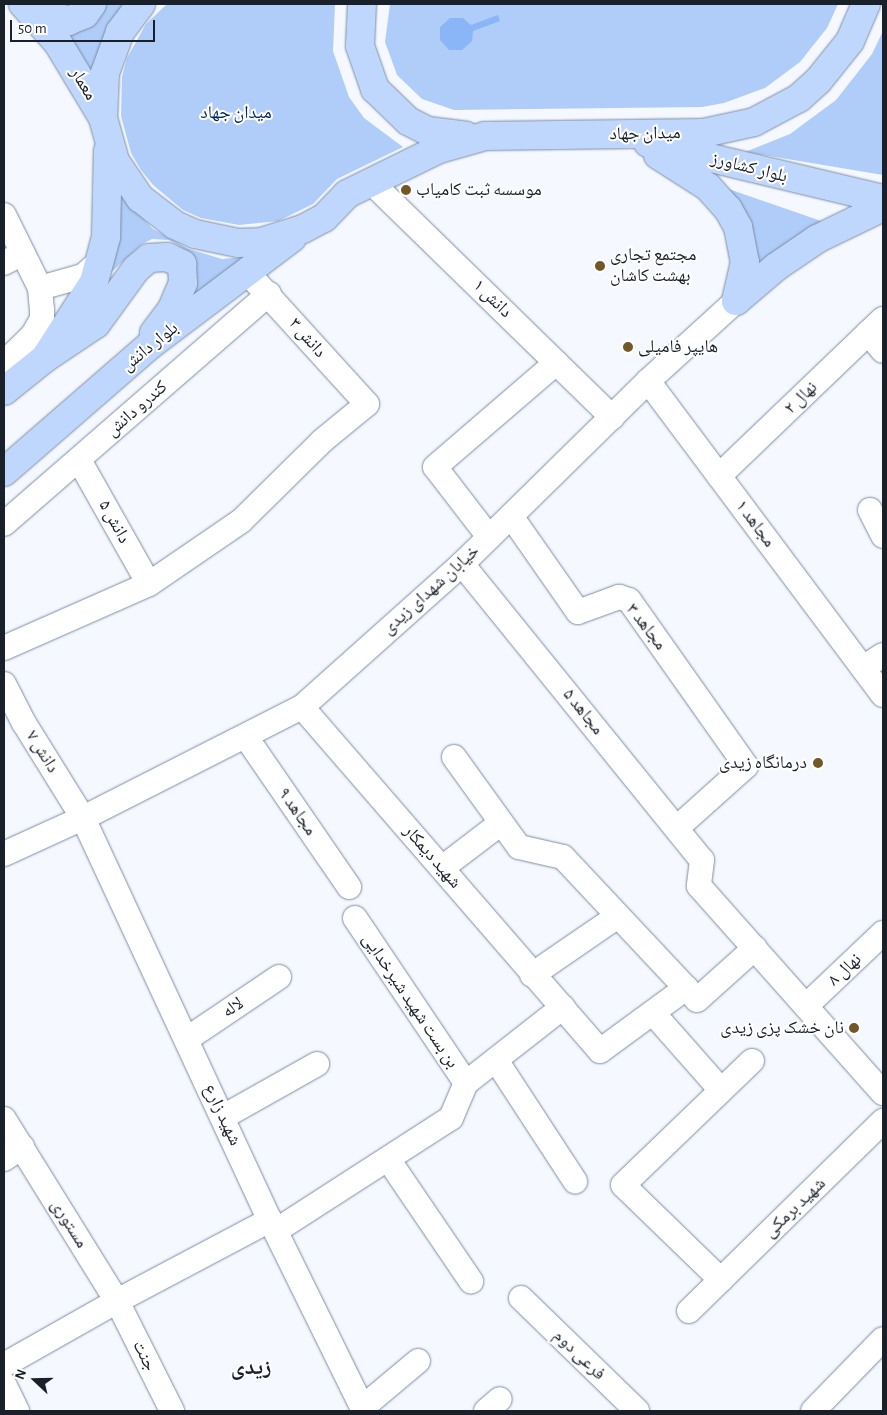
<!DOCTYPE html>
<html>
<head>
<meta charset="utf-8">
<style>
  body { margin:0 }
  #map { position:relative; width:887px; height:1415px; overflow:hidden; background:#f5f8fe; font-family:"Alegreya Sans","Noto Naskh Arabic",sans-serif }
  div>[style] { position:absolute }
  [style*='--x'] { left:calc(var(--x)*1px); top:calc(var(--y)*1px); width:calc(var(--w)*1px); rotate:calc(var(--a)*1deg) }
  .green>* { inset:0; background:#b0ccf8 }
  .water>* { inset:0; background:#8ab5f6 }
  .roads { filter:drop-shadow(0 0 1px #7c8ca4) drop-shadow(0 0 1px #7c8ca4) }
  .minor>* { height:24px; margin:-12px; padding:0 12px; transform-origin:12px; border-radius:12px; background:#fff }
  .major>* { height:28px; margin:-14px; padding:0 14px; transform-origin:14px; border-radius:14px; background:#bfd7fd }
  .dots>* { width:14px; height:14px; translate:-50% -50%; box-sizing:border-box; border:2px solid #fff; border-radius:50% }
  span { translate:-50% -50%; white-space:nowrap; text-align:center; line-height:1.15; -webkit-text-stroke:4px #fff; paint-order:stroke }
  .street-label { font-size:18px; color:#1a202a }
  .park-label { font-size:18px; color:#012860 }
  .poi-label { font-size:18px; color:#1a202a }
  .left { translate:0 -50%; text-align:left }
  .right { translate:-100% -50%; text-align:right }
  .district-label { font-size:22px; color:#1a202a; font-weight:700 }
  .frame { position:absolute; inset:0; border:5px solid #1a202a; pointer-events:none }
  .north { position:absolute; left:10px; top:1355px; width:50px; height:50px; -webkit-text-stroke:4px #fff; paint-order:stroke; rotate:291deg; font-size:14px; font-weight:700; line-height:20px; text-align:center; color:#1a202a }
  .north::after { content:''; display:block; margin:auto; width:18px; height:22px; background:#1a202a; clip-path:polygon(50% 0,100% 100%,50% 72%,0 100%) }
  .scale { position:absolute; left:10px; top:20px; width:145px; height:22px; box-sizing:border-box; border:2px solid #1a202a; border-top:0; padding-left:6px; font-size:15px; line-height:18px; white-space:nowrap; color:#1a202a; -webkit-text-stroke:4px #fff; paint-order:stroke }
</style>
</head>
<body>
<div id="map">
  <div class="green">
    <i style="clip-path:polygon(102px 4px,128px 4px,95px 88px,64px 25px)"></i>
    <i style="clip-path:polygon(167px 4px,335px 4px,333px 51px,349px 97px,364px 118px,403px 147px,337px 179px,313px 204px,278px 221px,239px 225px,201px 218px,183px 210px,153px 185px,141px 170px,131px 153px,121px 116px,122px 77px,127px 58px,146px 24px)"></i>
    <i style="clip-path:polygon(390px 4px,838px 4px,827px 28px,800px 62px,765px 88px,724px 103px,702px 107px,454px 110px,422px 99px,397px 75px,385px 42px)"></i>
    <i style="clip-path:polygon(883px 31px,883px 175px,745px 152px,790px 134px,836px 100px,872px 54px)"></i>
    <i style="clip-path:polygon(720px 186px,827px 223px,752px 276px)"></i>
    <i style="clip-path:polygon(118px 192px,153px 229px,189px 249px,222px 259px,245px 257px,180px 308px,188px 258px,184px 249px,169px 240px,152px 239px,142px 244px,104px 279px)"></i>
  </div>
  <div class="water">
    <i style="clip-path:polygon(498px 15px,500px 21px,473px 31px,472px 41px,462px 50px,449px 50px,440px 40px,440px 27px,450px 18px,463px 18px,471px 25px)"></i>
  </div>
  <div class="roads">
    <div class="minor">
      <i style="--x:371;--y:182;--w:337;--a:44.3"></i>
      <i style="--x:4;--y:215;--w:81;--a:63.7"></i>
      <i style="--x:40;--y:288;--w:21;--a:85"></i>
      <i style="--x:42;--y:309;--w:10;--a:90"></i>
      <i style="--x:42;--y:319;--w:20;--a:120"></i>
      <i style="--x:32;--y:336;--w:39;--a:136"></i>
      <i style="--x:4;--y:263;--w:21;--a:-28"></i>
      <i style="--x:40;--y:288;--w:45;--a:-15.6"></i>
      <i style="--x:83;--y:276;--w:23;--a:-41"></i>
      <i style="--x:868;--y:333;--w:23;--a:50"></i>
      <i style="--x:648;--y:381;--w:392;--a:53.2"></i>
      <i style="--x:79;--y:460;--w:142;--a:60.6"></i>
      <i style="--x:719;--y:476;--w:227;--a:-43.8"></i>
      <i style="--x:870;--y:510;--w:29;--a:63"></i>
      <i style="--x:511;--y:516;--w:117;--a:55.1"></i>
      <i style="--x:578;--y:612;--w:44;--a:-20.1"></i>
      <i style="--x:619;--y:597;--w:10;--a:17"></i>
      <i style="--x:629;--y:600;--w:203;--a:54.8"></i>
      <i style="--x:746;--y:766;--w:93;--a:138.1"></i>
      <i style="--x:4;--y:524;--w:351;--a:-41"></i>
      <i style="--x:489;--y:537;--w:88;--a:-127.6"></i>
      <i style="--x:435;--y:467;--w:160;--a:-40.7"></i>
      <i style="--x:462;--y:564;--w:381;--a:51"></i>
      <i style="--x:702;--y:860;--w:26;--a:97"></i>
      <i style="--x:699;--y:886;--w:277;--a:48.4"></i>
      <i style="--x:4;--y:648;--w:158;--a:-23.8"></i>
      <i style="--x:149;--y:584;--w:112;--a:-34.4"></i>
      <i style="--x:241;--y:521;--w:114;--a:-44.6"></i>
      <i style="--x:322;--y:441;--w:58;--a:-39.4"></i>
      <i style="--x:367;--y:404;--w:178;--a:-132.3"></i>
      <i style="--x:863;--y:668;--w:24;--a:-33"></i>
      <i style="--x:4;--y:684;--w:44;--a:62.9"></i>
      <i style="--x:24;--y:723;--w:112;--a:58.2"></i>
      <i style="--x:83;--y:818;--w:443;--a:65.1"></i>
      <i style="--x:270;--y:1220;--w:213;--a:63.8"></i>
      <i style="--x:302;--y:707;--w:455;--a:49.1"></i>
      <i style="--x:600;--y:1051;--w:107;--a:-36.2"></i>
      <i style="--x:686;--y:988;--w:16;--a:47"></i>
      <i style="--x:697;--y:1000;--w:78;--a:-41.9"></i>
      <i style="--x:246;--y:737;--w:182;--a:55.5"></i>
      <i style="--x:454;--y:757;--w:111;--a:54.2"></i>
      <i style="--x:519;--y:847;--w:45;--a:12.8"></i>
      <i style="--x:563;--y:857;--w:180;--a:46.8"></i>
      <i style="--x:4;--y:854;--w:87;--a:-24.5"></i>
      <i style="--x:83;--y:818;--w:246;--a:-26.9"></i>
      <i style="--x:302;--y:707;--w:215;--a:-41.8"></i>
      <i style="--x:462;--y:564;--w:261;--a:-44.5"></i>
      <i style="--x:648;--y:381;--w:119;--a:-42.3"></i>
      <i style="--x:442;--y:868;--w:74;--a:-37.3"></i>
      <i style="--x:355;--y:918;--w:199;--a:56.1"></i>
      <i style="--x:532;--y:975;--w:104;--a:-34.5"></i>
      <i style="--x:806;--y:1006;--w:106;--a:-43.5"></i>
      <i style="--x:653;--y:1013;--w:103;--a:48.6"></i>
      <i style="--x:187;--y:1039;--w:111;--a:-34"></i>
      <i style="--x:496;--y:1060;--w:145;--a:56.9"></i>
      <i style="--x:223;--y:1117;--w:108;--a:-29.4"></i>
      <i style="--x:4;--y:1119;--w:214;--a:58.2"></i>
      <i style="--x:117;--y:1301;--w:123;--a:63.4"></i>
      <i style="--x:4;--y:1159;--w:22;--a:-34"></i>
      <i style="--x:388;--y:1159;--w:148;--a:55.8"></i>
      <i style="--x:277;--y:1230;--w:207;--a:-32.8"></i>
      <i style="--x:451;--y:1118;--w:38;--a:-67"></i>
      <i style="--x:466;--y:1083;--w:123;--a:-38.1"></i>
      <i style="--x:721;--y:1280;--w:136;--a:-135.9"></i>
      <i style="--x:623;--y:1185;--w:179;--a:-43.9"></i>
      <i style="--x:521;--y:1298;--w:162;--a:44.2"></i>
      <i style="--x:689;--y:1311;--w:272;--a:-44.4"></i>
      <i style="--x:4;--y:1365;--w:130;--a:-29.5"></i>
      <i style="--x:117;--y:1301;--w:173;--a:-27.9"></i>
      <i style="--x:4;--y:1384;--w:30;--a:64"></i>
      <i style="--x:362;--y:1408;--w:73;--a:-40"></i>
      <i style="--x:486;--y:1411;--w:18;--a:-41"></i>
      <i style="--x:813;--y:1411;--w:100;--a:-45.8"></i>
    </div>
    <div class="major">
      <i style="--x:23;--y:4;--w:52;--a:48.1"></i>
      <i style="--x:58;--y:43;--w:87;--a:59"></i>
      <i style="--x:141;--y:4;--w:35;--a:127"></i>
      <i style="--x:120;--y:32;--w:44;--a:110.1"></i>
      <i style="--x:105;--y:73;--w:45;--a:92.5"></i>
      <i style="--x:103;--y:118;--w:45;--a:74.4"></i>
      <i style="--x:115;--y:161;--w:45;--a:56"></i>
      <i style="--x:140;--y:198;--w:44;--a:37.6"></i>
      <i style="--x:175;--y:225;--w:22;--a:24"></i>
      <i style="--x:195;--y:234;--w:44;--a:11.8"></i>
      <i style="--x:238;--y:243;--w:23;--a:-2"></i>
      <i style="--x:261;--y:242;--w:44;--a:-17.2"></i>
      <i style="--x:303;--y:229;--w:24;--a:-28"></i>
      <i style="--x:324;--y:218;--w:33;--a:-46"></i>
      <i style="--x:347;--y:194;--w:102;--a:-26.1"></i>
      <i style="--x:439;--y:149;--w:48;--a:-15.8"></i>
      <i style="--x:485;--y:136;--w:219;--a:-0.8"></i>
      <i style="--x:704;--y:133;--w:51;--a:-12.4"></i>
      <i style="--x:754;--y:122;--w:51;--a:-28.1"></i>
      <i style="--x:799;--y:98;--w:25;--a:-42"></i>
      <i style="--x:818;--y:81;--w:51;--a:-51.3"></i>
      <i style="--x:850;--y:41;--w:40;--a:-66.6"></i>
      <i style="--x:362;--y:4;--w:42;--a:92.7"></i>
      <i style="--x:360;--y:46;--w:46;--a:70.8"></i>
      <i style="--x:375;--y:89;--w:46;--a:44.1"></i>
      <i style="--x:408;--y:121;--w:22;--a:27"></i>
      <i style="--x:428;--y:131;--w:38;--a:7"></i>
      <i style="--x:31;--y:7;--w:40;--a:21"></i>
      <i style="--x:68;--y:21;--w:18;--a:-22"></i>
      <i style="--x:85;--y:14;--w:12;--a:-55"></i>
      <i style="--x:648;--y:143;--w:242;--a:13.4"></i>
      <i style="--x:658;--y:155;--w:59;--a:32.6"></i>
      <i style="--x:708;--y:187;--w:30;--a:48"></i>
      <i style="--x:728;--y:209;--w:21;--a:61"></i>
      <i style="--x:738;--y:227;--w:36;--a:79"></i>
      <i style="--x:745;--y:262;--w:40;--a:103"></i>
      <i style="--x:736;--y:301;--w:52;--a:-40.4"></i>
      <i style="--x:776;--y:267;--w:50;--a:-34.3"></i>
      <i style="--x:817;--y:239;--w:73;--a:-25.9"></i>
      <i style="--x:45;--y:358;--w:61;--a:-33.7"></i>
      <i style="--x:96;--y:324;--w:68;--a:-54"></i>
      <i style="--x:136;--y:269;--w:17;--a:-40"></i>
      <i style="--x:149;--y:258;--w:18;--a:-3"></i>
      <i style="--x:167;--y:257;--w:17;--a:25"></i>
      <i style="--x:182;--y:264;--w:19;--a:87"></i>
      <i style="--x:183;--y:283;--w:28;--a:113"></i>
      <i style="--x:172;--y:309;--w:30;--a:127"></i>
      <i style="--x:4;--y:391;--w:53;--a:-38.8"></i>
      <i style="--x:45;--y:358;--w:90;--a:-57.2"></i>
      <i style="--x:94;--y:282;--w:47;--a:-75.1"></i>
      <i style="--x:106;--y:237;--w:86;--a:-88.7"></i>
      <i style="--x:4;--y:472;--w:194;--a:-41"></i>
      <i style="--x:150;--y:345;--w:178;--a:-37"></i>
    </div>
  </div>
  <div class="dots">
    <i style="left:406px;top:190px;background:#725729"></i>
    <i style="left:600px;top:266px;background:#725729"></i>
    <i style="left:628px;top:347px;background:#725729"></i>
    <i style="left:818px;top:763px;background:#725729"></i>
    <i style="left:854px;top:1028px;background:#725729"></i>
  </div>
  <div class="street-label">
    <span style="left:83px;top:84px;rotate:59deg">معمار</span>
    <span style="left:645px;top:134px;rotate:-1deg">میدان جهاد</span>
    <span style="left:749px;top:168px;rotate:14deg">بلوار کشاورز</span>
    <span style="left:492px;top:299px;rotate:44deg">دانش ۱</span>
    <span style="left:307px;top:338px;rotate:49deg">دانش ۳</span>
    <span style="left:150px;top:347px;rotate:-39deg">بلوار دانش</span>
    <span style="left:801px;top:398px;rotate:-44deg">نهال ۲</span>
    <span style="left:137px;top:409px;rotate:-41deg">کندرو دانش</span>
    <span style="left:114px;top:522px;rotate:61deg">دانش ۵</span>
    <span style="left:755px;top:524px;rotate:53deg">مجاهد ۱</span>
    <span style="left:431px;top:590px;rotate:-42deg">خیابان شهدای زیدی</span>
    <span style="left:646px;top:627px;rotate:52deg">مجاهد ۳</span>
    <span style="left:583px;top:712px;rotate:51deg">مجاهد ۵</span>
    <span style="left:42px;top:752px;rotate:58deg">دانش ۷</span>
    <span style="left:297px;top:812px;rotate:55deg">مجاهد ۹</span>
    <span style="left:432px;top:857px;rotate:49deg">شهید دیمکار</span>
    <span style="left:845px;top:970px;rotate:-43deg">نهال ۸</span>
    <span style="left:410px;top:1001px;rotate:56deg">بن بست شهید شیرخدایی</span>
    <span style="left:233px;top:1008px;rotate:-34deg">لاله</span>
    <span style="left:222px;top:1115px;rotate:65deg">شهید زارع</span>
    <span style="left:795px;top:1208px;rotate:-44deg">شهید برمکی</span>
    <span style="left:69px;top:1224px;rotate:58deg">مستوری</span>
    <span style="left:579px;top:1355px;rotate:44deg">فرعی دوم</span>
    <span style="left:144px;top:1356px;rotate:63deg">جنت</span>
  </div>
  <div class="park-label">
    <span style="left:236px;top:113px">میدان جهاد</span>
  </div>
  <div class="poi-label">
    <span class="left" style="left:416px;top:190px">موسسه ثبت کامیاب</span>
    <span class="left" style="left:610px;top:266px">مجتمع تجاری<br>بهشت کاشان</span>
    <span class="left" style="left:638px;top:347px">هایپر فامیلی</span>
    <span class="right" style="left:807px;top:763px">درمانگاه زیدی</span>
    <span class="right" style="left:844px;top:1028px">نان خشک پزی زیدی</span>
  </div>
  <div class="district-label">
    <span style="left:251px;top:1368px">زیدی</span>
  </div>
  <div class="frame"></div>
  <div class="north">N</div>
  <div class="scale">50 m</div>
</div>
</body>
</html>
